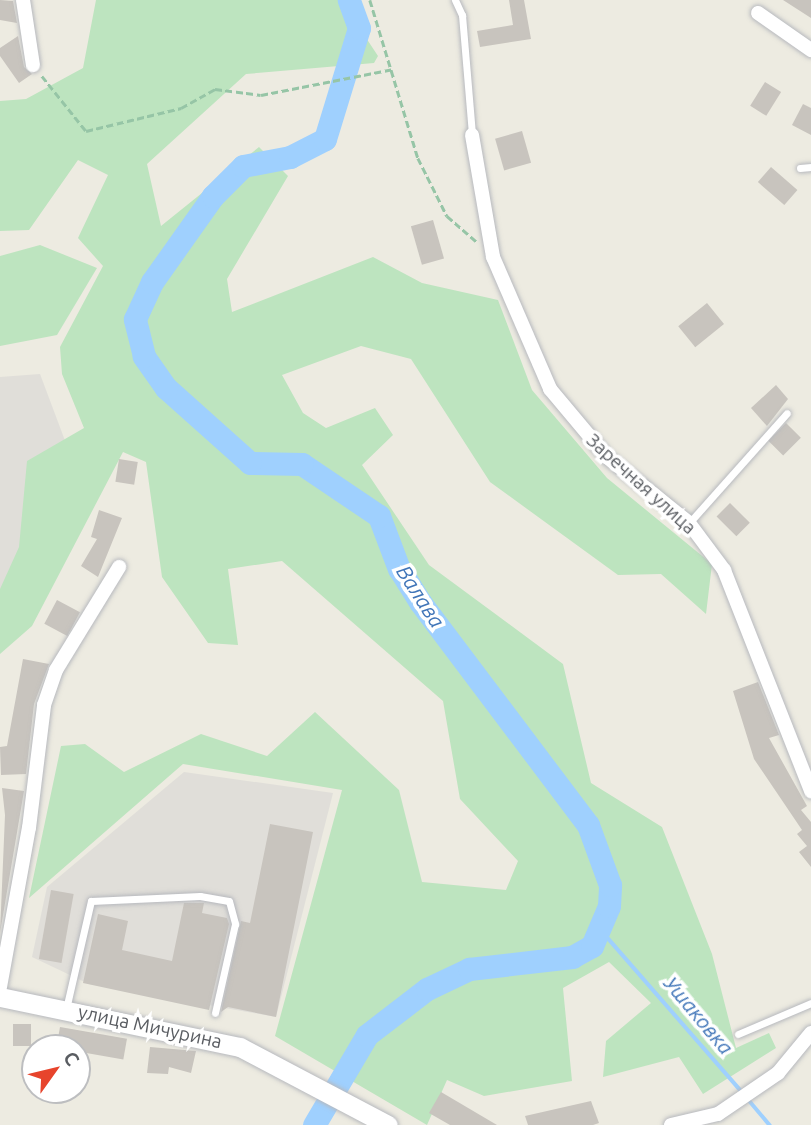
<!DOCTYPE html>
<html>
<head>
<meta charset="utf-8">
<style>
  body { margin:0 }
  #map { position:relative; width:811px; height:1125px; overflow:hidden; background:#edebe1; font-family:Ubuntu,sans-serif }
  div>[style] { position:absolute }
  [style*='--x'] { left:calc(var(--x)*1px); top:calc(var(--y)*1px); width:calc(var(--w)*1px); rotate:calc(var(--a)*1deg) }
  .industrial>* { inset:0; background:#e0ded9 }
  .green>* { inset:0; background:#bde4bf }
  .stream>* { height:3.5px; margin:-1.75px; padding:0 1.75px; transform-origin:1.75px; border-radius:1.75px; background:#9fd0fe }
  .river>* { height:23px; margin:-11.5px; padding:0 11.5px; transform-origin:11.5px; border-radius:11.5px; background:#9fd0fe }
  .building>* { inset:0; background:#c8c4be; transform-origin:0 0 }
  .path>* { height:2.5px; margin-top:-1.25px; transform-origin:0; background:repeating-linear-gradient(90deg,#96c5a6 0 7px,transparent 0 10.5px) }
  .roads { filter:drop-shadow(0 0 2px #b7b9be) drop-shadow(0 0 2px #b7b9be) }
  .service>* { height:7px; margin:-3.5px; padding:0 3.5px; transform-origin:3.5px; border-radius:3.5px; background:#fff }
  .minor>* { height:14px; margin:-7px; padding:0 7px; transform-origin:7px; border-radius:7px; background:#fff }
  .secondary>* { height:19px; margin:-9.5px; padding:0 9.5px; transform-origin:9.5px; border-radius:9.5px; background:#fff }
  span { translate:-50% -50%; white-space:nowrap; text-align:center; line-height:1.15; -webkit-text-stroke:7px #fff; paint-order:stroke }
  .street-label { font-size:19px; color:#5a5d62 }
  .water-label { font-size:21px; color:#4075b8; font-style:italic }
  .north { position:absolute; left:21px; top:1034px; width:70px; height:70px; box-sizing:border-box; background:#fff; border:2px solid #bdbec0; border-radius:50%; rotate:56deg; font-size:19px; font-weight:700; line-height:28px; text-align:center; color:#5a5d62 }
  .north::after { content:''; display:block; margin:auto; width:24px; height:32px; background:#e7442c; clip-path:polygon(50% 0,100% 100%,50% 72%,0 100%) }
</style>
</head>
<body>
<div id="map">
  <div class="industrial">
    <i style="clip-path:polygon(40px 374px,82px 486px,0 602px,0 377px)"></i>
    <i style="clip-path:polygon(184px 772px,333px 793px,276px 1017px,89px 984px,32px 957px,47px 887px)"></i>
  </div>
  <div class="green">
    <i style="clip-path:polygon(96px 0,341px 0,378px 56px,374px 63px,246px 74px,147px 164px,161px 226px,259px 147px,288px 176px,227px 279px,232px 312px,373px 257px,422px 283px,498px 300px,532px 390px,607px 478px,712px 564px,706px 614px,661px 574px,618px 575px,490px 482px,411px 359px,361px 346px,282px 375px,303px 413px,326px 428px,375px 408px,393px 435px,362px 465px,429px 565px,563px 664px,591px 783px,662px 827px,712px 954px,736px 1048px,769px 1033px,776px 1048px,703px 1094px,679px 1057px,603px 1077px,606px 1041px,651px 1003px,609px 962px,563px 988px,572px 1081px,484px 1096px,447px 1080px,427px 1125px,275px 1036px,342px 790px,183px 764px,29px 898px,61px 746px,85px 744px,124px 772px,201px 734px,267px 756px,315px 712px,399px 790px,422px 882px,506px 890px,518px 861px,460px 799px,443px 701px,282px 561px,228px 569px,238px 645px,208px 643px,162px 577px,146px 462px,123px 452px,32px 626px,0 654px,0 589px,19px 547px,27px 461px,84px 428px,62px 374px,60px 347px,103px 266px,78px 238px,108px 175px,78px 160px,29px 230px,0 231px,0 101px,26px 99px,83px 68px)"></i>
    <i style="clip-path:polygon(40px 245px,97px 268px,57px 335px,0 346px,0 256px)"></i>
  </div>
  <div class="stream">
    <i style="--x:600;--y:929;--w:218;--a:48.9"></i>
    <i style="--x:748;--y:1099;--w:34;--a:50"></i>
  </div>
  <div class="river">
    <i style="--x:314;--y:1125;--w:104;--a:-59.5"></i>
    <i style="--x:367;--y:1035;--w:76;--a:-37.5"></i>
    <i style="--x:427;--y:989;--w:47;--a:-25.5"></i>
    <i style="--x:469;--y:969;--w:104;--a:-6.6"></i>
    <i style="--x:572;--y:957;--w:23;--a:-29"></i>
    <i style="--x:592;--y:946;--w:43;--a:-67"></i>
    <i style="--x:609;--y:906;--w:21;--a:-87"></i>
    <i style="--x:610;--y:885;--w:64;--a:-110.1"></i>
    <i style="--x:588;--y:825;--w:279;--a:-127"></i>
    <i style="--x:420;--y:602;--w:39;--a:-122"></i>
    <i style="--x:399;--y:569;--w:57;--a:-110.7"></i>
    <i style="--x:379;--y:516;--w:93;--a:-146"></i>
    <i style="--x:302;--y:464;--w:52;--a:-178.9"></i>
    <i style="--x:250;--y:463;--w:113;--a:-138.2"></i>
    <i style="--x:166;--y:388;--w:39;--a:-125"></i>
    <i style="--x:144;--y:356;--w:38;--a:-104"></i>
    <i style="--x:135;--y:319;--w:41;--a:-65.3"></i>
    <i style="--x:152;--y:282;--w:105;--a:-54.7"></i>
    <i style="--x:213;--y:196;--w:42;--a:-45"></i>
    <i style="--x:243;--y:166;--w:48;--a:-10.8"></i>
    <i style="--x:290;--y:157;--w:39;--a:-27"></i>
    <i style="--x:325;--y:139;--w:116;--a:-73"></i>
    <i style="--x:359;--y:28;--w:30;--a:-110"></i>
  </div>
  <div class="building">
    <i style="clip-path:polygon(0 0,13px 1px,17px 23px,0 20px)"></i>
    <i style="clip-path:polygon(509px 0,524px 0,531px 39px,480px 47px,477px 31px,513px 25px)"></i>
    <i style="clip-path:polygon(783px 0,811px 0,811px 18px)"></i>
    <i style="clip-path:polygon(18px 36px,24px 67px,32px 74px,19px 83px,0 56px,0 48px)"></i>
    <i style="left:765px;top:82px;width:19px;height:28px;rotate:32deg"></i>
    <i style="clip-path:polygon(803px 104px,811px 108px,811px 135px,792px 125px)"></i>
    <i style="left:522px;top:131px;width:33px;height:28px;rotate:74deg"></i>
    <i style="left:771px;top:167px;width:35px;height:20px;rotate:41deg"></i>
    <i style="left:433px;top:220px;width:40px;height:23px;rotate:74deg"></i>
    <i style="left:707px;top:303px;width:27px;height:37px;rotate:51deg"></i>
    <i style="clip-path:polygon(776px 385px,788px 399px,767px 426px,751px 408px)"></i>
    <i style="left:786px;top:423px;width:21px;height:25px;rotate:45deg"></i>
    <i style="left:119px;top:459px;width:19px;height:23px;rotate:9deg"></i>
    <i style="left:730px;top:503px;width:28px;height:19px;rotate:45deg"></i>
    <i style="clip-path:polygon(99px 510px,122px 518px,98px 577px,81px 566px,97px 539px,91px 537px)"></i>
    <i style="left:57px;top:600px;width:26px;height:27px;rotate:28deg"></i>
    <i style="clip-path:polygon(23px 659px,49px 664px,34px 704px,26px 774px,1px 775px,0 747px,7px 746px)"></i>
    <i style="clip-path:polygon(758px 682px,779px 735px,769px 738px,807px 806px,801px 810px,811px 822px,811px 867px,799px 852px,807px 846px,797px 834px,802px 830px,754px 759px,733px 691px)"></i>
    <i style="clip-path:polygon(2px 788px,24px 791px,0 933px,5px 815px)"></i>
    <i style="clip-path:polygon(270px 824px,313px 832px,276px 1017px,228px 1007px,221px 1012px,241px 921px,250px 923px)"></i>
    <i style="left:51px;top:890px;width:23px;height:70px;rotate:10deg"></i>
    <i style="clip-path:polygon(184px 903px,204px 903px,202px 913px,227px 918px,229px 924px,209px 1010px,83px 983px,98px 914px,128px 921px,122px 950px,172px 961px)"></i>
    <i style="left:13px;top:1024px;width:18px;height:22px"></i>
    <i style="left:60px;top:1027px;width:68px;height:21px;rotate:10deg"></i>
    <i style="clip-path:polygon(150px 1047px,196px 1051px,191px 1073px,169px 1067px,168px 1074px,147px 1073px)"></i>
    <i style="clip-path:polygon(441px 1092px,497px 1125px,450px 1125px,429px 1113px)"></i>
    <i style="clip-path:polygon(591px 1101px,599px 1123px,593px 1125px,528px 1125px,525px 1116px)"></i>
  </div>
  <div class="path">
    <i style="--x:370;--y:0;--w:165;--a:73.1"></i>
    <i style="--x:418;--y:158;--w:65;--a:63.4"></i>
    <i style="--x:447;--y:216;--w:40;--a:41"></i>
    <i style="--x:42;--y:76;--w:70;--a:51.3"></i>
    <i style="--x:86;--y:131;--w:98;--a:-13.6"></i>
    <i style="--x:181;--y:108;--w:39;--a:-29"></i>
    <i style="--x:215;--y:89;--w:46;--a:7.4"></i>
    <i style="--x:261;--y:95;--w:135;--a:-11.1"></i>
  </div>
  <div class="roads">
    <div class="service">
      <i style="--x:455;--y:0;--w:17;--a:65"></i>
      <i style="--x:462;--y:15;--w:120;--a:85.2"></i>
      <i style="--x:800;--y:168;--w:11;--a:-5"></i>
      <i style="--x:689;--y:523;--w:147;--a:-48.3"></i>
      <i style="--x:66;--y:1009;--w:111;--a:-77"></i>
      <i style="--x:91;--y:901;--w:109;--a:-2.6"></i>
      <i style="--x:200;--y:896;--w:29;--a:10"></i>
      <i style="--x:229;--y:901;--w:24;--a:75"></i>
      <i style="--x:235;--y:924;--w:91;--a:102.7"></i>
      <i style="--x:738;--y:1034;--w:79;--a:-23"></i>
    </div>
    <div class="minor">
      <i style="--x:23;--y:0;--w:66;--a:81.3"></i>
      <i style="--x:758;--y:13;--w:65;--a:34.9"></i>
      <i style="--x:472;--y:135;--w:124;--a:80.2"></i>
      <i style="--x:493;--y:257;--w:144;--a:66.6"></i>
      <i style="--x:550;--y:389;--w:89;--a:50"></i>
      <i style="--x:607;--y:457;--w:105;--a:38.8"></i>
      <i style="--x:689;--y:523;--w:59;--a:53.3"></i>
      <i style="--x:724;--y:570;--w:238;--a:68.5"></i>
      <i style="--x:0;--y:987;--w:162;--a:-79.7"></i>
      <i style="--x:29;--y:828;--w:124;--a:-83"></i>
      <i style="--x:44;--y:705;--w:37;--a:-71"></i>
      <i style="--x:56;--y:670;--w:121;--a:-58.5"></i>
      <i style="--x:671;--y:1125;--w:48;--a:-13.2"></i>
      <i style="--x:718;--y:1114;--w:73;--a:-34.3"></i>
      <i style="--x:778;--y:1073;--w:52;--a:-50.5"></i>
    </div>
    <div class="secondary">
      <i style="--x:0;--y:997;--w:245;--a:11.8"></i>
      <i style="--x:240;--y:1047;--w:167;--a:27.8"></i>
    </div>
  </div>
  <div class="street-label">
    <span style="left:641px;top:484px;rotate:42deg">Заречная улица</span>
    <span style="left:150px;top:1027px;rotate:12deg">улица Мичурина</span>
  </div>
  <div class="water-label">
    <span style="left:421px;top:596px;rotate:57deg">Валава</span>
    <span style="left:699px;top:1015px;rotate:50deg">Ушаковка</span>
  </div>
  <div class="north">С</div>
</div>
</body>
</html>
